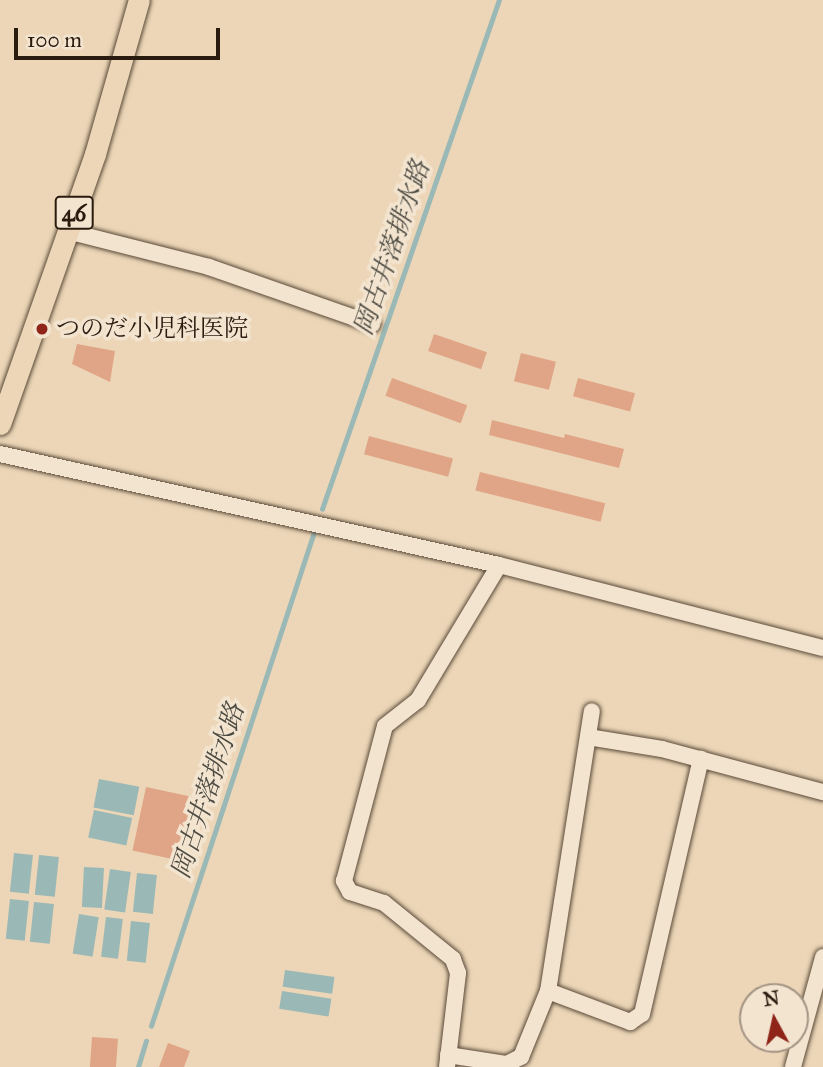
<!DOCTYPE html>
<html>
<head>
<meta charset="utf-8">
<style>
  body { margin:0 }
  #map { position:relative; width:823px; height:1067px; overflow:hidden; background:#ecd6b7; font-family:"IM FELL Great Primer","Noto Serif JP",serif }
  div>[style] { position:absolute }
  [style*='--x'] { left:calc(var(--x)*1px); top:calc(var(--y)*1px); width:calc(var(--w)*1px); rotate:calc(var(--a)*1deg) }
  .water>* { inset:0; background:#9ab8b5; transform-origin:0 0 }
  .stream>* { height:4.5px; margin:-2.25px; padding:0 2.25px; transform-origin:2.25px; border-radius:2.25px; background:#9ab8b5 }
  .building>* { inset:0; background:#e0a586; transform-origin:0 0 }
  .roads { filter:drop-shadow(0 0 2px #5a4a39) drop-shadow(0 0 2px #5a4a39) }
  .minor>* { height:16px; margin:-8px; padding:0 8px; transform-origin:8px; border-radius:8px; background:#f3e4d0 }
  .major>* { height:21px; margin:-10.5px; padding:0 10.5px; transform-origin:10.5px; border-radius:10.5px; background:#ecd6b7 }
  .dots>* { width:19px; height:19px; translate:-50% -50%; box-sizing:border-box; border:4px solid #f3e4d0; border-radius:50% }
  span { translate:-50% -50%; white-space:nowrap; text-align:center; line-height:1.15; -webkit-text-stroke:7px #f3e4d0; paint-order:stroke }
  .shield-label span { padding:2px 5px; background:#f3e4d0; border:2px solid; border-radius:5px; -webkit-text-stroke-width:0 }
  .shield-label { font-size:23px; color:#2a1b0f; font-weight:700 }
  .poi-label { font-size:24px; color:#2a1b0f }
  .left { translate:0 -50%; text-align:left }
  .water-label { font-size:26px; color:#4c4a41; font-style:italic }
  .north { position:absolute; left:739px; top:983px; width:70px; height:70px; box-sizing:border-box; background:#f3e4d0; border:2px solid #a39483; border-radius:50%; rotate:352deg; font-size:19px; font-weight:700; line-height:28px; text-align:center; color:#2a1b0f }
  .north::after { content:''; display:block; margin:auto; width:24px; height:32px; background:#8f2418; clip-path:polygon(50% 0,100% 100%,50% 72%,0 100%) }
  .scale { position:absolute; left:14px; top:28px; width:206px; height:32px; box-sizing:border-box; border:4px solid #2a1b0f; border-top:0; padding-left:9px; font-size:21px; line-height:24px; white-space:nowrap; color:#2a1b0f; -webkit-text-stroke:5px #f3e4d0; paint-order:stroke }
</style>
</head>
<body>
<div id="map">
  <div class="water">
    <i style="left:99px;top:779px;width:41px;height:29px;rotate:11deg"></i>
    <i style="left:94px;top:810px;width:39px;height:28px;rotate:12deg"></i>
    <i style="left:14px;top:853px;width:19px;height:39px;rotate:6deg"></i>
    <i style="left:39px;top:855px;width:20px;height:40px;rotate:6deg"></i>
    <i style="left:84px;top:867px;width:20px;height:40px;rotate:3deg"></i>
    <i style="left:110px;top:869px;width:21px;height:41px;rotate:8deg"></i>
    <i style="left:137px;top:873px;width:20px;height:39px;rotate:6deg"></i>
    <i style="left:10px;top:899px;width:19px;height:40px;rotate:6deg"></i>
    <i style="left:34px;top:902px;width:20px;height:40px;rotate:6deg"></i>
    <i style="left:79px;top:914px;width:20px;height:40px;rotate:9deg"></i>
    <i style="left:106px;top:917px;width:17px;height:40px;rotate:7deg"></i>
    <i style="left:131px;top:921px;width:19px;height:40px;rotate:6deg"></i>
    <i style="left:285px;top:970px;width:50px;height:17px;rotate:8deg"></i>
    <i style="left:282px;top:991px;width:50px;height:18px;rotate:9deg"></i>
  </div>
  <div class="stream">
    <i style="--x:322;--y:509;--w:539;--a:-70.83"></i>
    <i style="--x:151;--y:1026;--w:523;--a:-71.74"></i>
    <i style="--x:138;--y:1067;--w:27;--a:-73"></i>
  </div>
  <div class="building">
    <i style="left:434px;top:334px;width:56px;height:18px;rotate:19deg"></i>
    <i style="clip-path:polygon(77px 344px,115px 351px,110px 382px,72px 364px)"></i>
    <i style="left:521px;top:353px;width:36px;height:29px;rotate:14deg"></i>
    <i style="left:392px;top:378px;width:80px;height:19px;rotate:20deg"></i>
    <i style="left:578px;top:378px;width:59px;height:19px;rotate:15deg"></i>
    <i style="clip-path:polygon(492px 420px,564px 438px,565px 434px,624px 449px,619px 468px,489px 435px)"></i>
    <i style="left:369px;top:436px;width:87px;height:19px;rotate:15deg"></i>
    <i style="left:480px;top:472px;width:129px;height:19px;rotate:14deg"></i>
    <i style="left:146px;top:787px;width:49px;height:65px;rotate:12deg"></i>
    <i style="left:92px;top:1037px;width:26px;height:30px;rotate:4deg"></i>
    <i style="clip-path:polygon(168px 1043px,190px 1051px,184px 1067px,159px 1067px)"></i>
  </div>
  <div class="roads">
    <div class="minor">
      <i style="--x:67;--y:231;--w:146;--a:14.2"></i>
      <i style="--x:209;--y:267;--w:173;--a:19.3"></i>
      <i style="--x:0;--y:454;--w:511;--a:12.54"></i>
      <i style="--x:499;--y:565;--w:334;--a:14.4"></i>
      <i style="--x:588;--y:737;--w:75;--a:9.2"></i>
      <i style="--x:662;--y:749;--w:167;--a:15"></i>
      <i style="--x:548;--y:991;--w:88;--a:20.7"></i>
      <i style="--x:630;--y:1022;--w:14;--a:-34"></i>
      <i style="--x:642;--y:1014;--w:262;--a:-77"></i>
      <i style="--x:448;--y:1055;--w:60;--a:8.7"></i>
      <i style="--x:507;--y:1064;--w:16;--a:-27"></i>
      <i style="--x:521;--y:1057;--w:71;--a:-67.8"></i>
      <i style="--x:548;--y:991;--w:283;--a:-81.1"></i>
      <i style="--x:447;--y:1067;--w:95;--a:-83.3"></i>
      <i style="--x:458;--y:973;--w:15;--a:-110"></i>
      <i style="--x:453;--y:959;--w:89;--a:-140.9"></i>
      <i style="--x:384;--y:903;--w:36;--a:-162"></i>
      <i style="--x:350;--y:892;--w:13;--a:-119"></i>
      <i style="--x:344;--y:881;--w:160;--a:-75.2"></i>
      <i style="--x:385;--y:726;--w:42;--a:-38.2"></i>
      <i style="--x:418;--y:700;--w:157;--a:-59"></i>
      <i style="--x:793;--y:1067;--w:114;--a:-74.7"></i>
    </div>
    <div class="major">
      <i style="--x:0;--y:424;--w:286;--a:-70.6"></i>
      <i style="--x:95;--y:154;--w:160;--a:-74.1"></i>
    </div>
  </div>
  <div class="dots">
    <i style="left:42px;top:329px;background:#8f2418"></i>
  </div>
  <div class="shield-label">
    <span style="left:74px;top:213px">46</span>
  </div>
  <div class="poi-label">
    <span class="left" style="left:56px;top:329px">つのだ小児科医院</span>
  </div>
  <div class="water-label">
    <span style="left:392px;top:248px;rotate:-71deg">岡古井落排水路</span>
    <span style="left:208px;top:791px;rotate:-72deg">岡古井落排水路</span>
  </div>
  <div class="north">N</div>
  <div class="scale">100 m</div>
</div>
</body>
</html>
